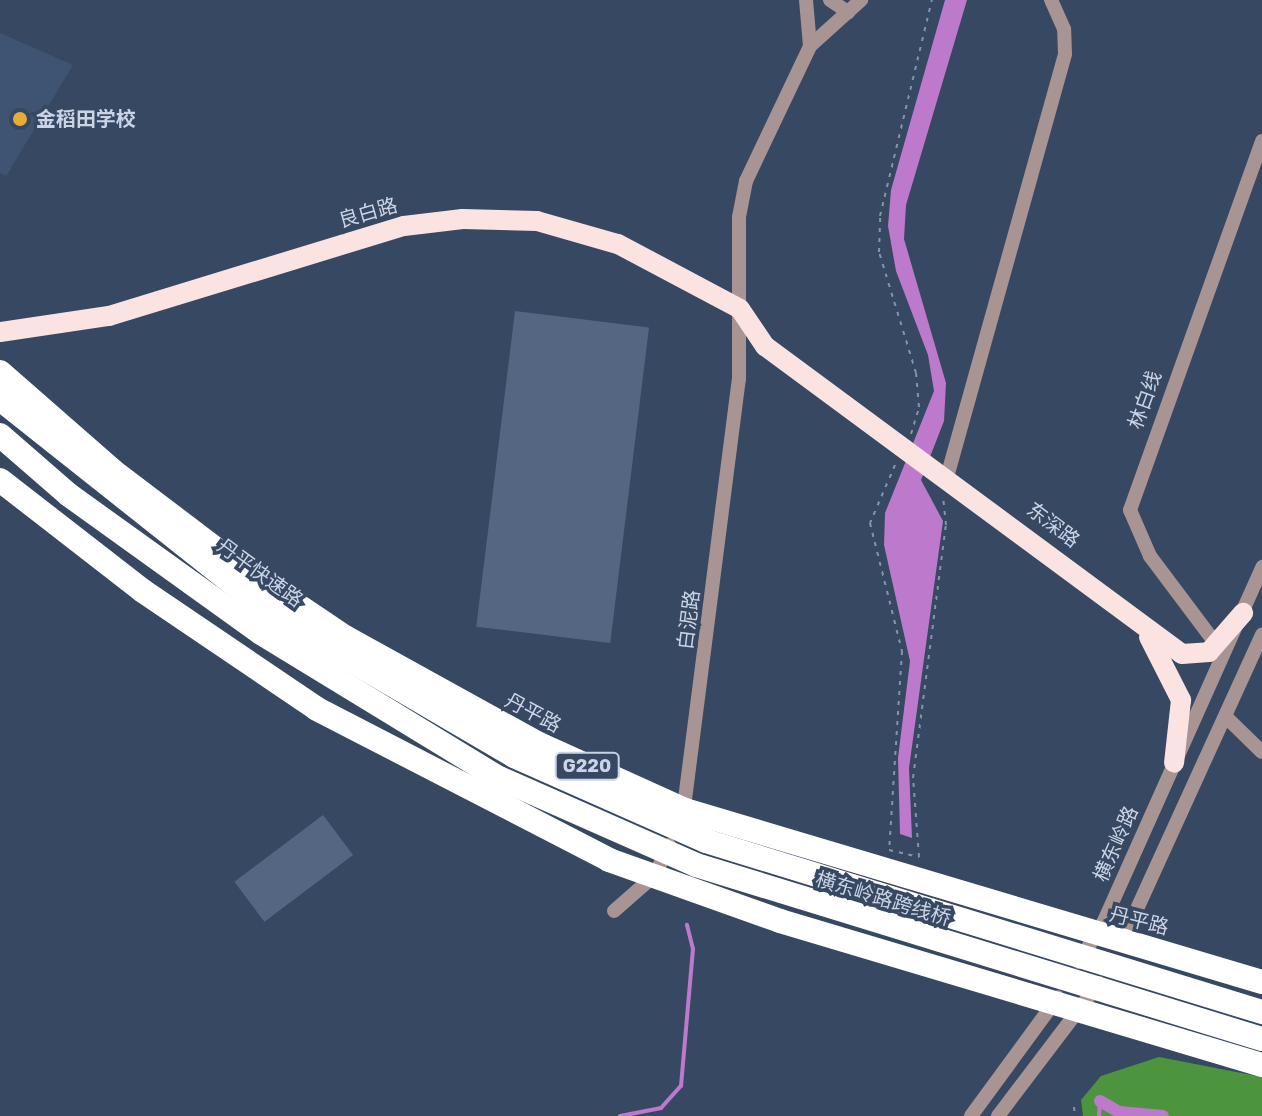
<!DOCTYPE html>
<html>
<head>
<meta charset="utf-8">
<style>
  body { margin:0 }
  #map { position:relative; width:1262px; height:1116px; overflow:hidden; background:#374863; font-family:Rubik,"Noto Sans SC",sans-serif }
  div>[style] { position:absolute }
  [style*='--x'] { left:calc(var(--x)*1px); top:calc(var(--y)*1px); width:calc(var(--w)*1px); rotate:calc(var(--a)*1deg) }
  .built>* { inset:0; background:#3f5373 }
  .forest>* { inset:0; background:#4d943f }
  .water>* { inset:0; background:#bd79cc }
  .stream>* { height:4px; margin:-2px; padding:0 2px; transform-origin:2px; border-radius:2px; background:#bd79cc }
  .canal>* { height:12px; margin:-6px; padding:0 6px; transform-origin:6px; border-radius:6px; background:#bd79cc }
  .building>* { inset:0; background:#556683; transform-origin:0 0 }
  .path>* { height:2px; margin-top:-1px; transform-origin:0; background:repeating-linear-gradient(90deg,#8694a9 0 4px,transparent 0 10px) }
  .minor>* { height:14px; margin:-7px; padding:0 7px; transform-origin:7px; border-radius:7px; background:#a79493 }
  .major>* { height:20px; margin:-10px; padding:0 10px; transform-origin:10px; border-radius:10px; background:#fbe3e2 }
  .highway>* { height:24px; margin:-12px; padding:0 12px; transform-origin:12px; border-radius:12px; background:#fff }
  .highway-bridge>* { height:24px; margin:-12px; padding:0 12px; transform-origin:12px; border-radius:12px; background:#fff }
  .dots>* { width:22px; height:22px; translate:-50% -50%; box-sizing:border-box; border:4px solid #374863; border-radius:50% }
  span { translate:-50% -50%; white-space:nowrap; text-align:center; line-height:1.15; -webkit-text-stroke:7px #374863; paint-order:stroke }
  .shield-label span { padding:2px 6px; background:#374863; border:2px solid; border-radius:6px; -webkit-text-stroke-width:0 }
  .shield-label { font-size:18px; color:#cad4e5; font-weight:700 }
  .poi-label { font-size:20px; color:#cad4e5; font-weight:700 }
  .left { translate:0 -50%; text-align:left }
  .street-label { font-size:20px; color:#cad4e5 }
</style>
</head>
<body>
<div id="map">
  <div class="built">
    <i style="clip-path:polygon(0 33px,73px 65px,6px 176px,0 173px)"></i>
  </div>
  <div class="forest">
    <i style="clip-path:polygon(1159px 1057px,1262px 1077px,1262px 1116px,1083px 1116px,1081px 1100px,1101px 1076px)"></i>
  </div>
  <div class="water">
    <i style="clip-path:polygon(945px 0,967px 0,906px 205px,904px 239px,946px 383px,944px 421px,921px 480px,943px 521px,909px 768px,912px 838px,900px 834px,898px 758px,910px 661px,884px 545px,885px 513px,934px 391px,928px 355px,896px 271px,888px 226px,891px 190px)"></i>
  </div>
  <div class="stream">
    <i style="--x:620;--y:1116;--w:42;--a:-11"></i>
    <i style="--x:661;--y:1108;--w:30;--a:-48"></i>
    <i style="--x:681;--y:1086;--w:138;--a:-85"></i>
    <i style="--x:693;--y:949;--w:25;--a:-104"></i>
    <i style="--x:1099;--y:1116;--w:15;--a:-86"></i>
  </div>
  <div class="canal">
    <i style="--x:1100;--y:1101;--w:22;--a:30"></i>
    <i style="--x:1119;--y:1112;--w:44;--a:5.2"></i>
  </div>
  <div class="building">
    <i style="left:515px;top:311px;width:135px;height:318px;rotate:7deg"></i>
    <i style="left:323px;top:815px;width:50px;height:111px;rotate:53deg"></i>
  </div>
  <div class="path">
    <i style="--x:911;--y:434;--w:28;--a:-73"></i>
    <i style="--x:919;--y:407;--w:34;--a:-95"></i>
    <i style="--x:916;--y:373;--w:127;--a:-107"></i>
    <i style="--x:879;--y:252;--w:36;--a:-88"></i>
    <i style="--x:880;--y:216;--w:222;--a:-76.5"></i>
    <i style="--x:895;--y:465;--w:63;--a:113.3"></i>
    <i style="--x:870;--y:523;--w:132;--a:76"></i>
    <i style="--x:902;--y:651;--w:199;--a:93.7"></i>
    <i style="--x:889;--y:850;--w:31;--a:13"></i>
    <i style="--x:919;--y:857;--w:79;--a:-94.3"></i>
    <i style="--x:913;--y:778;--w:255;--a:-82.6"></i>
    <i style="--x:946;--y:525;--w:27;--a:-96"></i>
    <i style="--x:1074;--y:1107;--w:9;--a:84"></i>
  </div>
  <div class="minor">
    <i style="--x:806;--y:0;--w:46;--a:85"></i>
    <i style="--x:830;--y:0;--w:22;--a:34"></i>
    <i style="--x:947;--y:477;--w:439;--a:-74.4"></i>
    <i style="--x:1065;--y:54;--w:25;--a:-92"></i>
    <i style="--x:1064;--y:29;--w:32;--a:-114"></i>
    <i style="--x:1219;--y:648;--w:115;--a:-126.9"></i>
    <i style="--x:1150;--y:556;--w:50;--a:-113.5"></i>
    <i style="--x:1130;--y:510;--w:392;--a:-70.3"></i>
    <i style="--x:1226;--y:717;--w:50;--a:44.2"></i>
    <i style="--x:683;--y:815;--w:440;--a:-82.7"></i>
    <i style="--x:739;--y:379;--w:162;--a:-90"></i>
    <i style="--x:739;--y:217;--w:37;--a:-79"></i>
    <i style="--x:746;--y:181;--w:149;--a:-64.6"></i>
    <i style="--x:810;--y:46;--w:69;--a:-42"></i>
    <i style="--x:614;--y:911;--w:55;--a:-41.3"></i>
    <i style="--x:655;--y:875;--w:33;--a:-65"></i>
    <i style="--x:1121;--y:944;--w:340;--a:-65.5"></i>
    <i style="--x:1079;--y:962;--w:48;--a:-58.6"></i>
    <i style="--x:1104;--y:921;--w:388;--a:-65.9"></i>
    <i style="--x:971;--y:1116;--w:147;--a:-53.8"></i>
    <i style="--x:998;--y:1116;--w:167;--a:-52.8"></i>
  </div>
  <div class="major">
    <i style="--x:0;--y:332;--w:110;--a:-8.4"></i>
    <i style="--x:109;--y:316;--w:308;--a:-17"></i>
    <i style="--x:404;--y:226;--w:59;--a:-6.8"></i>
    <i style="--x:463;--y:219;--w:74;--a:1.5"></i>
    <i style="--x:537;--y:221;--w:84;--a:15.9"></i>
    <i style="--x:618;--y:244;--w:138;--a:28"></i>
    <i style="--x:740;--y:309;--w:45;--a:56"></i>
    <i style="--x:765;--y:346;--w:518;--a:36.45"></i>
    <i style="--x:1182;--y:654;--w:27;--a:-4"></i>
    <i style="--x:1209;--y:652;--w:52;--a:-48.9"></i>
    <i style="--x:1149;--y:637;--w:71;--a:63.1"></i>
    <i style="--x:1181;--y:700;--w:63;--a:96.3"></i>
  </div>
  <div class="highway">
    <i style="--x:0;--y:372;--w:150;--a:41.2"></i>
    <i style="--x:113;--y:471;--w:151;--a:37.2"></i>
    <i style="--x:233;--y:562;--w:135;--a:33.8"></i>
    <i style="--x:345;--y:637;--w:222;--a:28.9"></i>
    <i style="--x:539;--y:744;--w:160;--a:24.3"></i>
    <i style="--x:685;--y:810;--w:602;--a:16.6"></i>
    <i style="--x:0;--y:399;--w:348;--a:38.4"></i>
    <i style="--x:273;--y:615;--w:279;--a:30.3"></i>
    <i style="--x:0;--y:435;--w:91;--a:41"></i>
    <i style="--x:69;--y:495;--w:236;--a:35.7"></i>
    <i style="--x:261;--y:633;--w:279;--a:31.4"></i>
    <i style="--x:0;--y:480;--w:181;--a:37.8"></i>
    <i style="--x:143;--y:591;--w:210;--a:34.1"></i>
    <i style="--x:317;--y:709;--w:329;--a:27.3"></i>
    <i style="--x:609;--y:860;--w:182;--a:19.6"></i>
    <i style="--x:780;--y:921;--w:503;--a:16.63"></i>
  </div>
  <div class="highway-bridge">
    <i style="--x:514;--y:756;--w:210;--a:23.9"></i>
    <i style="--x:706;--y:841;--w:582;--a:17.1"></i>
    <i style="--x:499;--y:778;--w:215;--a:23.8"></i>
    <i style="--x:696;--y:865;--w:592;--a:17.09"></i>
  </div>
  <div class="dots">
    <i style="left:20px;top:119px;background:#e7ac36"></i>
  </div>
  <div class="shield-label">
    <span style="left:587px;top:766px">G220</span>
  </div>
  <div class="poi-label">
    <span class="left" style="left:36px;top:119px">金稻田学校</span>
  </div>
  <div class="street-label">
    <span style="left:368px;top:213px;rotate:-16deg">良白路</span>
    <span style="left:1145px;top:400px;rotate:-70deg">林白线</span>
    <span style="left:1053px;top:525px;rotate:37deg">东深路</span>
    <span style="left:260px;top:573px;rotate:36deg">丹平快速路</span>
    <span style="left:689px;top:620px;rotate:-83deg">白泥路</span>
    <span style="left:533px;top:713px;rotate:28deg">丹平路</span>
    <span style="left:1116px;top:844px;rotate:-66deg">横东岭路</span>
    <span style="left:883px;top:899px;rotate:17deg">横东岭路跨线桥</span>
    <span style="left:1139px;top:921px;rotate:14deg">丹平路</span>
  </div>
</div>
</body>
</html>
